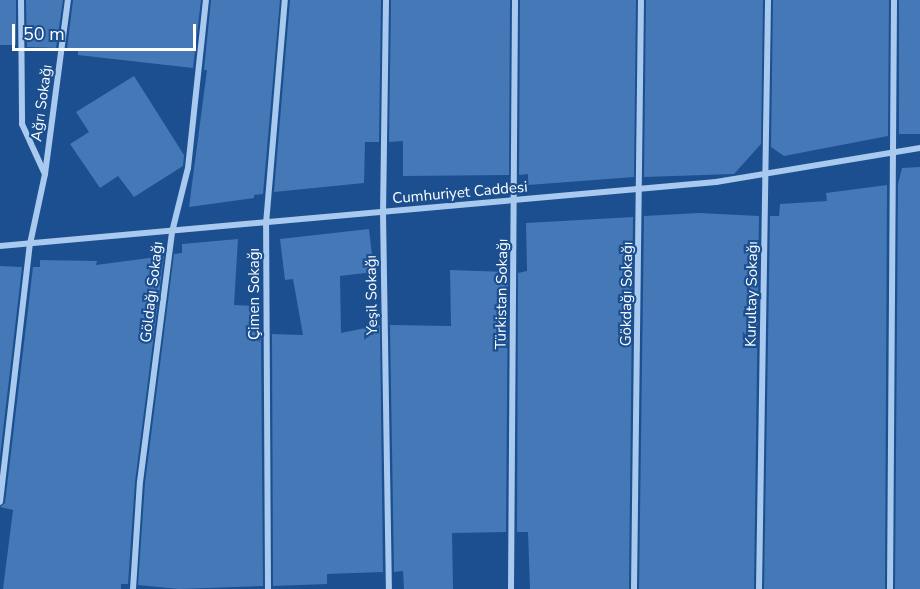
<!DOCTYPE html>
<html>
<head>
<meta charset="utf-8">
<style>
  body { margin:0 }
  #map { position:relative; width:920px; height:589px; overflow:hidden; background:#1b4f8f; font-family:"Nunito Sans",sans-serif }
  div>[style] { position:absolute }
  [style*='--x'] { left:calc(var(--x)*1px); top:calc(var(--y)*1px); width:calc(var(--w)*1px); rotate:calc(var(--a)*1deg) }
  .building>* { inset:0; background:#4478b7; transform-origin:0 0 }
  .minor>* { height:6px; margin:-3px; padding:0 3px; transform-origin:3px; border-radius:3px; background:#a9c9ee }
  span { translate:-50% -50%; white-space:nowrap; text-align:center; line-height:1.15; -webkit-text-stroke:4.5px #1b4f8f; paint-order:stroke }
  .street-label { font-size:15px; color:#fff }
  .scale { position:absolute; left:12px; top:24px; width:184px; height:27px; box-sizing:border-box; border:3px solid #fff; border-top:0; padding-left:8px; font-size:18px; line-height:21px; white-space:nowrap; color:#fff; -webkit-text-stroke:4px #1b4f8f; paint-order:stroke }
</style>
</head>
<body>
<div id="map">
  <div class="building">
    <i style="left:0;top:0;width:16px;height:45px"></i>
    <i style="clip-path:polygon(26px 0,63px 0,56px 48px,27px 47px)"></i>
    <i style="clip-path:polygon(73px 0,201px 0,193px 68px,78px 55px,78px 49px,67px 49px)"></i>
    <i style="clip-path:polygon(211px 0,280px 0,263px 194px,254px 195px,254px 198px,189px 207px,207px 70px,204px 70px)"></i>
    <i style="clip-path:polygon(290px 0,381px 0,379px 142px,365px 142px,364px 183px,274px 192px)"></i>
    <i style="clip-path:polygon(391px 0,510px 0,509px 175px,403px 176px,403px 141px,389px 142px)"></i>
    <i style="clip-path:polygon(520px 0,636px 0,634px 177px,528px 185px,528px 174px,519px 175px)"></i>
    <i style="clip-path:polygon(646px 0,763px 0,761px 144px,734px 174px,644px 177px)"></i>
    <i style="clip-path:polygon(773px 0,889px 0,888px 136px,784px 156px,771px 147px)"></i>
    <i style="left:899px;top:0;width:21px;height:134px"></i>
    <i style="clip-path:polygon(134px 76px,184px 155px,183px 166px,134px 197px,118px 176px,100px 188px,70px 144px,89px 132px,76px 112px)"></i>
    <i style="clip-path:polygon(920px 167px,920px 589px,895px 589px,898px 184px,902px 168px)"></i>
    <i style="clip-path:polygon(887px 185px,885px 589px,764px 589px,770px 216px,779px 216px,780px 204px,827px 201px,826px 193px)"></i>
    <i style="clip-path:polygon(699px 213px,759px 216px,754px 589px,639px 589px,644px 216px)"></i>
    <i style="clip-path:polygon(633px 217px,629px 589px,530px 589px,528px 532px,517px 532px,518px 273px,527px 271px,526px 223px)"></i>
    <i style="clip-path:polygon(369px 229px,374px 272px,340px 276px,341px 333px,380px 325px,383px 572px,327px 574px,327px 584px,273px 586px,272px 334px,303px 335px,293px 279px,285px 280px,280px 239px)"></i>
    <i style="clip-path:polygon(238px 239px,234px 305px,258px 306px,261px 333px,263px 586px,179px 589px,138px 585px,145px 483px,174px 254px,182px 253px,182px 244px)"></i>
    <i style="clip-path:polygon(164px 256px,135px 482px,128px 584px,121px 584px,121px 589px,3px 589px,13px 510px,0 507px,5px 503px,33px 267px,40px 267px,40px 260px,97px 261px,96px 265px)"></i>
    <i style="clip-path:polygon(0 266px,22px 267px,0 457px)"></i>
    <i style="clip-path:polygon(450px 270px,508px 272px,506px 532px,452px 533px,453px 589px,404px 589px,403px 571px,394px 572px,390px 325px,451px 326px)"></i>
  </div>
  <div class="minor">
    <i style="--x:21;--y:0;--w:124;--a:89.5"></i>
    <i style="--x:22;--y:124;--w:53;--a:65.4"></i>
    <i style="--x:386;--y:0;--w:213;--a:90.8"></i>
    <i style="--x:383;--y:213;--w:376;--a:89.1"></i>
    <i style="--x:0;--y:246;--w:719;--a:-5.11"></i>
    <i style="--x:716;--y:182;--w:207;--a:-9.5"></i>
    <i style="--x:0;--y:502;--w:260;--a:-83.4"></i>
    <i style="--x:30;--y:244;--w:72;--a:-77.9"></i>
    <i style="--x:45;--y:174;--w:176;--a:-82.5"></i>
    <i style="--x:133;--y:589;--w:107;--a:-86.3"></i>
    <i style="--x:140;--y:482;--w:252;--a:-82.7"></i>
    <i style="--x:172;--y:232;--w:66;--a:-76"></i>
    <i style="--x:188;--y:168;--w:169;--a:-83.9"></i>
    <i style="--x:268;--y:589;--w:365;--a:-90.3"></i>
    <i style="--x:266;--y:224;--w:225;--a:-85.2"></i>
    <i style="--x:511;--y:589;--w:589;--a:-89.61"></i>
    <i style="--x:634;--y:589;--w:589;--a:-89.32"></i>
    <i style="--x:759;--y:589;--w:589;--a:-89.12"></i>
    <i style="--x:890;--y:589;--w:589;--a:-89.61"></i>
  </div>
  <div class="street-label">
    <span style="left:42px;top:103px;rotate:-82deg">Ağrı Sokağı</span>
    <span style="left:460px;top:193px;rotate:-5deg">Cumhuriyet Caddesi</span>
    <span style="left:152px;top:292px;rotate:-83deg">Göldağı Sokağı</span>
    <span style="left:255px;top:294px;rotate:-90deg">Çimen Sokağı</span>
    <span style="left:502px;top:294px;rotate:-89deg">Türkistan Sokağı</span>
    <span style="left:627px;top:294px;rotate:-89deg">Gökdağı Sokağı</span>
    <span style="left:752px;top:294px;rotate:-89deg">Kurultay Sokağı</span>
    <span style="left:372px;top:295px;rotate:-91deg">Yeşil Sokağı</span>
  </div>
  <div class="scale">50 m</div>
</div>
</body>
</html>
